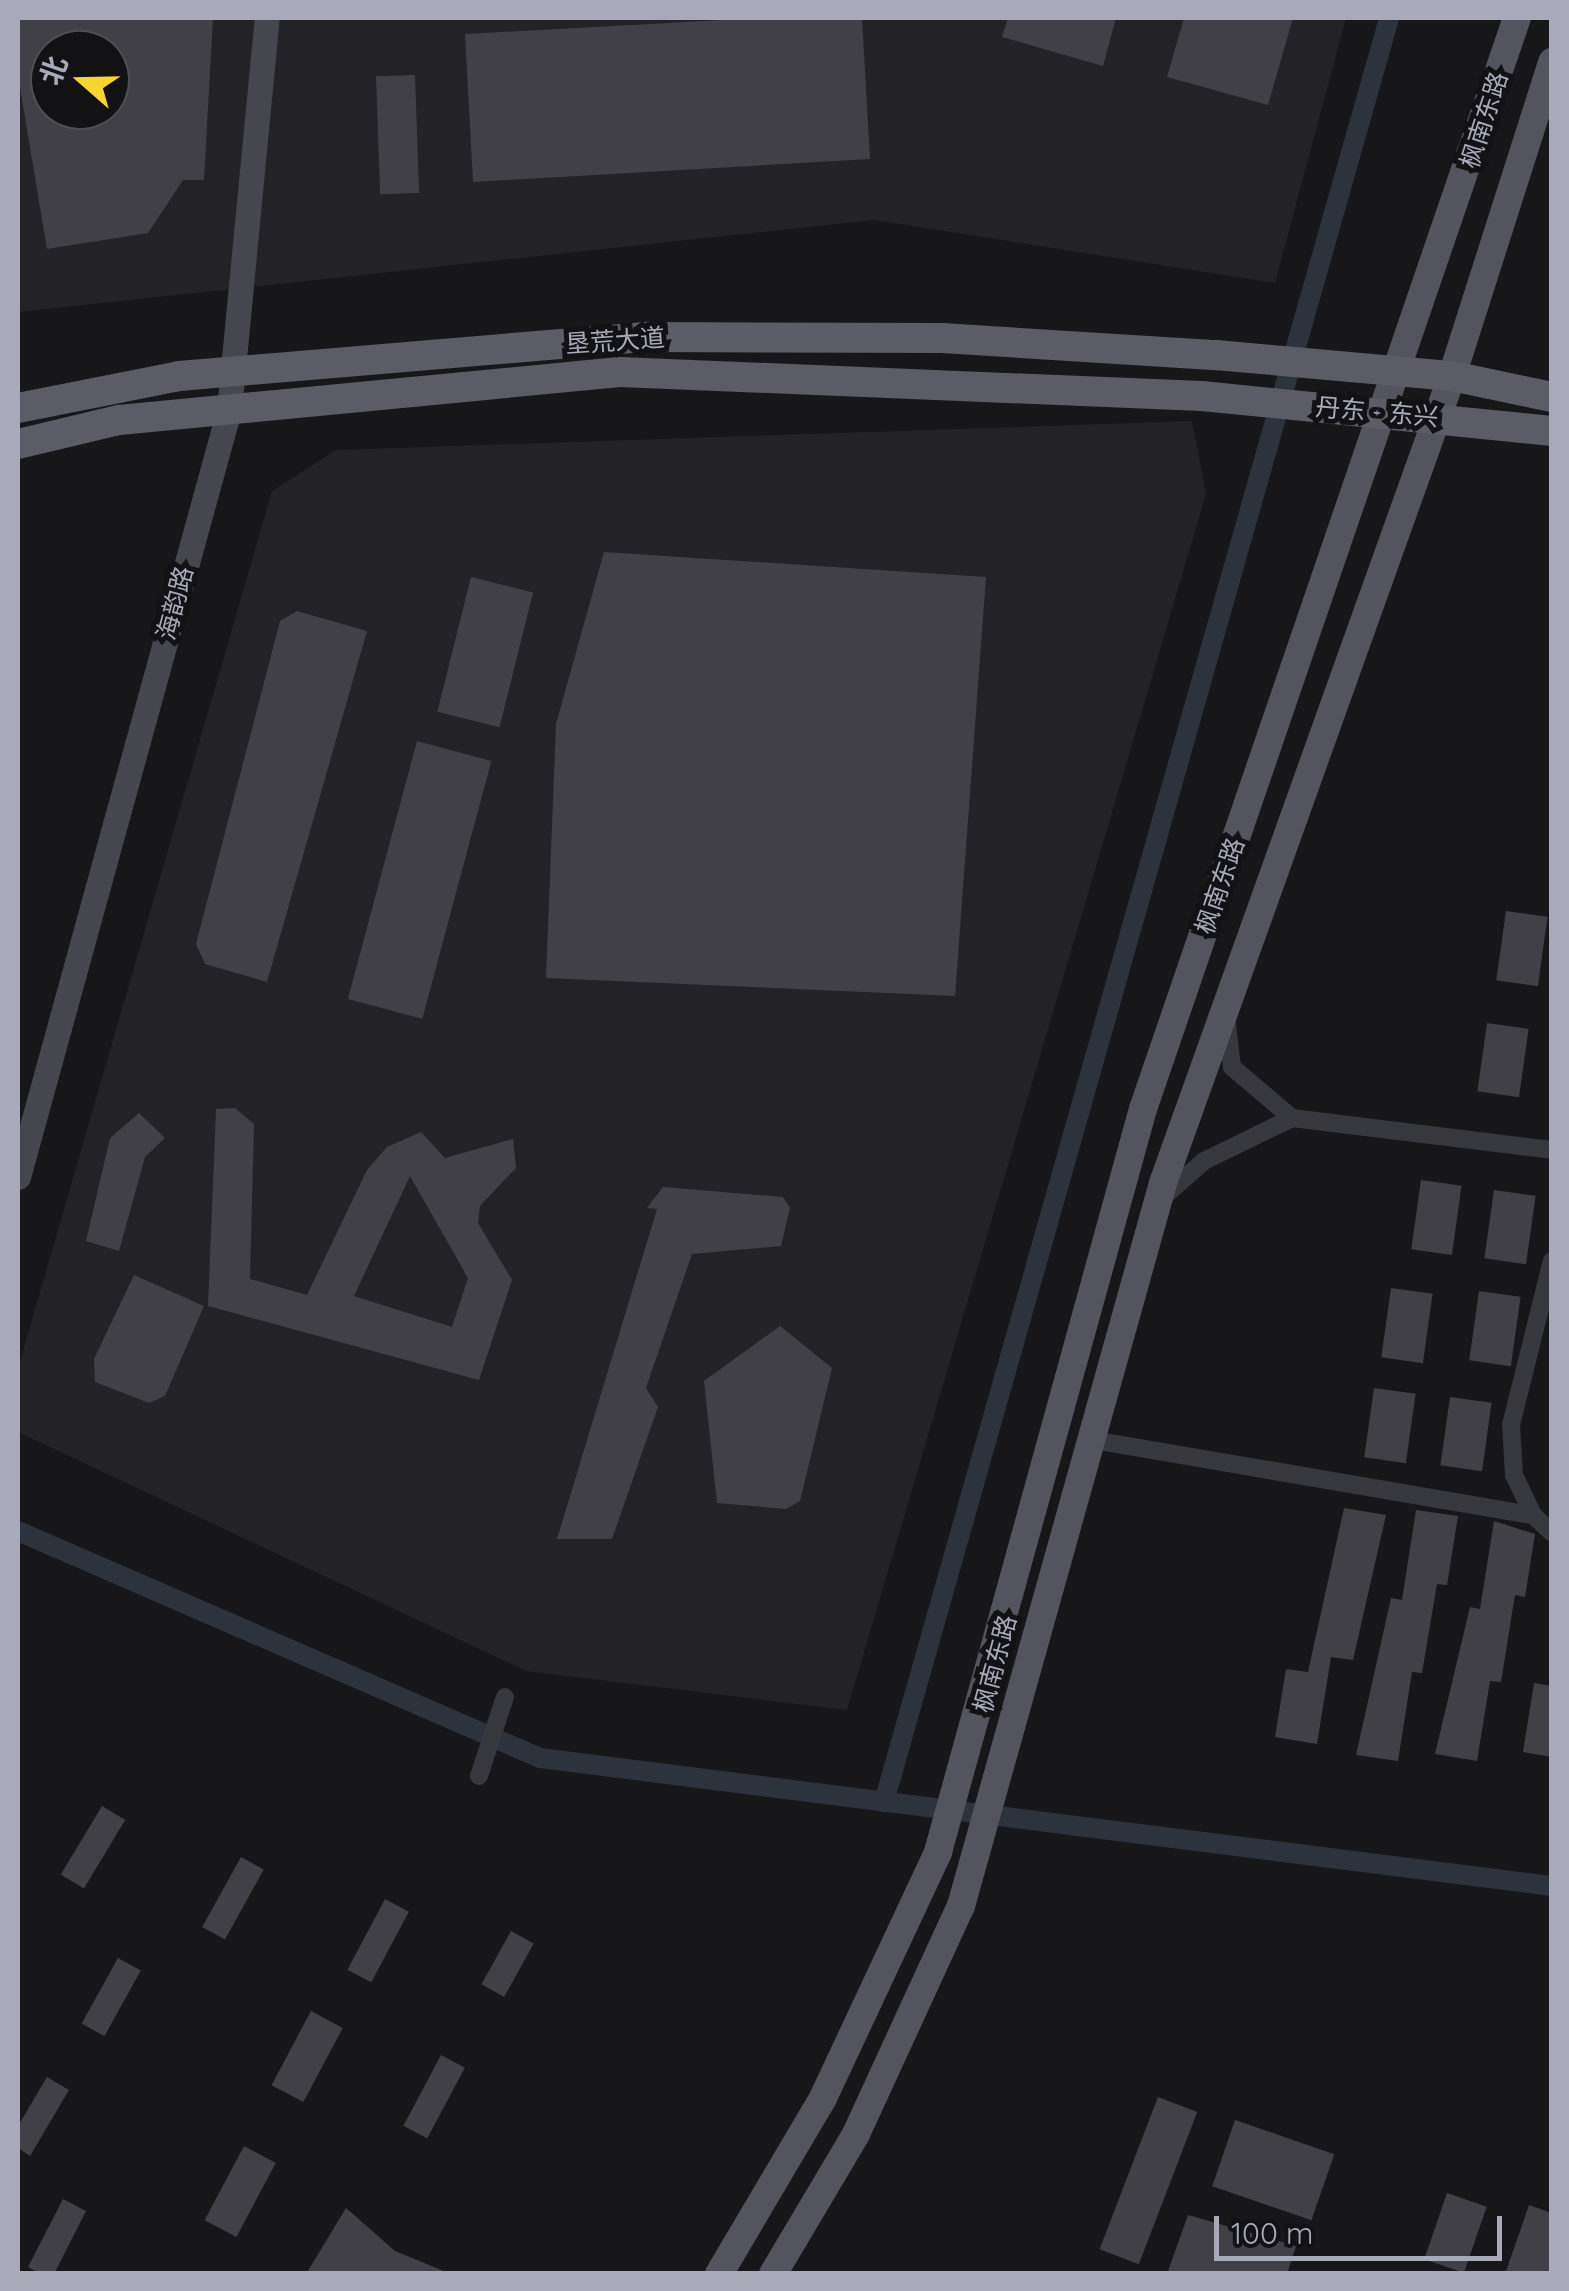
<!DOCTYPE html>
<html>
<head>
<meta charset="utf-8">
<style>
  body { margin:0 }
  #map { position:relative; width:1569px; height:2291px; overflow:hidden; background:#171619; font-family:Quicksand,"Noto Sans SC",sans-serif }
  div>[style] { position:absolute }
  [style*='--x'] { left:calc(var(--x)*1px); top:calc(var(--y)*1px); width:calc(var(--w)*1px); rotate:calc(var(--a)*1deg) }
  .built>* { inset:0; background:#232226 }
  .canal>* { height:20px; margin:-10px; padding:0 10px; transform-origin:10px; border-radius:10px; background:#2c333d }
  .building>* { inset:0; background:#414046; transform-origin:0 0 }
  .minor>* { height:18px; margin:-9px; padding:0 9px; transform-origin:9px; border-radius:9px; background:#37373e }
  .secondary>* { height:25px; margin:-12.5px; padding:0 12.5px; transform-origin:12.5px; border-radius:12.5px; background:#45464e }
  .primary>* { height:28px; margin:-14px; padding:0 14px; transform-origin:14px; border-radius:14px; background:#53545d }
  .trunk>* { height:30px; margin:-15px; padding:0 15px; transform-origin:15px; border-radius:15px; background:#5b5c66 }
  span { translate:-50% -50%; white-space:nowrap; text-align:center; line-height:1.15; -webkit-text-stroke:10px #121114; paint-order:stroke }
  .street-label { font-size:25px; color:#a8aab9 }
  .frame { position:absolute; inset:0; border:20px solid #a8aab9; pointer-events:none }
  .north { position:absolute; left:30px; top:30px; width:100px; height:100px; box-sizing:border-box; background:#121114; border:2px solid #4e4e56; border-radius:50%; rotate:290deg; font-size:28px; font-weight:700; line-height:40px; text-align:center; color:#a8aab9 }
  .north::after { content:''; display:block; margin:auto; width:35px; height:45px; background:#f7d530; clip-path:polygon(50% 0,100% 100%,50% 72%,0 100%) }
  .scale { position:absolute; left:1214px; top:2216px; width:288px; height:45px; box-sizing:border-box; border:5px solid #a8aab9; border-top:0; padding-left:12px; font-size:30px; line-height:35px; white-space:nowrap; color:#a8aab9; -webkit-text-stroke:8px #121114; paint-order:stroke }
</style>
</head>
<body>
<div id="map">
  <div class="built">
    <i style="clip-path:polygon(evenodd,18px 18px,1346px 18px,1275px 283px,874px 220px,18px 312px,18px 18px,50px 50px,110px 50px,110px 110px,50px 110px,50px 50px)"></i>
    <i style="clip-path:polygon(1192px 421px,1206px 494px,847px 1710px,526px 1671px,18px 1432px,18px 1368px,272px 491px,336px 450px)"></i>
  </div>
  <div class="canal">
    <i style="--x:18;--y:1531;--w:569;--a:23.5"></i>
    <i style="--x:540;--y:1758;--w:1020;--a:7.21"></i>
    <i style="--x:884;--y:1802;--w:1854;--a:-74.19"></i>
  </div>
  <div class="building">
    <i style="clip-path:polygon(evenodd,18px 18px,213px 18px,204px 180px,183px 180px,148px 233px,47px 249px,18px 76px,18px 18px,50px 50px,110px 50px,110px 110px,50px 110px,50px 50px)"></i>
    <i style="clip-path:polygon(760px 18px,862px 18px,870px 159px,473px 182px,465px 34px)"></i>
    <i style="clip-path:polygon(1008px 18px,1116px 18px,1103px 66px,1002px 37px)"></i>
    <i style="clip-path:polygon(1184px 18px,1293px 18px,1268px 105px,1167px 77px)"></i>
    <i style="left:415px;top:75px;width:118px;height:39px;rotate:88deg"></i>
    <i style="clip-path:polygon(604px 552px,986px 577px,955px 996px,546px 978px,556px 724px)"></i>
    <i style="left:471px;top:577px;width:64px;height:139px;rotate:14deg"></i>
    <i style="clip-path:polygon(297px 611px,367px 631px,267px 982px,205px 964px,196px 944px,280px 621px)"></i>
    <i style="left:417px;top:741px;width:77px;height:267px;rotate:15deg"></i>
    <i style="left:1506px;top:911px;width:42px;height:70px;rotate:8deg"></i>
    <i style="left:1487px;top:1023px;width:42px;height:69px;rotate:8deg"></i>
    <i style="clip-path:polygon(evenodd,235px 1108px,254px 1124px,250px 1279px,307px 1295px,367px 1170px,387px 1147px,421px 1132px,445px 1158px,513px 1139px,516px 1168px,480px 1206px,478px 1223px,512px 1280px,479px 1380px,208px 1306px,216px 1109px,235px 1108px,410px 1176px,468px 1278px,452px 1327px,354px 1296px,410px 1176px)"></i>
    <i style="clip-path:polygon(139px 1113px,165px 1138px,145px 1157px,119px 1251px,86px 1241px,110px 1138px)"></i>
    <i style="left:1421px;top:1180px;width:41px;height:70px;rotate:8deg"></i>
    <i style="clip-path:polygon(663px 1187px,783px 1197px,790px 1208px,781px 1246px,692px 1254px,646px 1388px,658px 1407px,612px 1539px,557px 1539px,657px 1209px,647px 1208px)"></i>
    <i style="left:1494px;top:1190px;width:42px;height:69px;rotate:8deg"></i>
    <i style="clip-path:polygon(134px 1275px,204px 1306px,165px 1396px,149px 1403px,95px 1382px,94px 1359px)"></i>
    <i style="left:1391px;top:1288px;width:42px;height:70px;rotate:8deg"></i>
    <i style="left:1479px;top:1291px;width:42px;height:70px;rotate:8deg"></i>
    <i style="clip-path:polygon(780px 1326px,832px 1368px,800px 1501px,786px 1509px,717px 1503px,704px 1381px)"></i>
    <i style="left:1374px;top:1388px;width:42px;height:70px;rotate:8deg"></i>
    <i style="left:1450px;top:1397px;width:42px;height:69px;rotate:8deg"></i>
    <i style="clip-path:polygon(1344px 1508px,1386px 1515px,1353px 1660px,1331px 1657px,1317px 1744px,1275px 1737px,1286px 1669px,1308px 1672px)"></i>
    <i style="clip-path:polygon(1416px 1510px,1458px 1516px,1447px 1585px,1437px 1584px,1422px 1673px,1412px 1672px,1398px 1761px,1356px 1755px,1391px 1598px,1402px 1600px)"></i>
    <i style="clip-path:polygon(1494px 1521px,1535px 1534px,1525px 1597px,1515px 1595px,1501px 1682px,1490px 1681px,1477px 1761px,1435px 1754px,1470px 1607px,1480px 1609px)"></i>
    <i style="clip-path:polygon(1534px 1683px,1552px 1686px,1552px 1757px,1523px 1752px)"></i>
    <i style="left:102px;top:1806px;width:27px;height:80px;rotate:31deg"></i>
    <i style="left:241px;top:1857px;width:26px;height:80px;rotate:29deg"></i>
    <i style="left:385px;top:1899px;width:27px;height:80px;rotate:28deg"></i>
    <i style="left:511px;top:1931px;width:26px;height:61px;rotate:29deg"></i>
    <i style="left:118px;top:1958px;width:26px;height:75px;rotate:29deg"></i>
    <i style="left:311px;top:2011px;width:36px;height:84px;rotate:28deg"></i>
    <i style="left:441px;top:2055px;width:27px;height:80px;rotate:28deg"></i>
    <i style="clip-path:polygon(47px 2077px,69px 2090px,30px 2156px,18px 2148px,18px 2126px)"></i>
    <i style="left:1158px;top:2097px;width:42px;height:163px;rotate:21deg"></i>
    <i style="left:1235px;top:2120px;width:105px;height:70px;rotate:19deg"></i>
    <i style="left:244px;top:2146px;width:36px;height:84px;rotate:28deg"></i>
    <i style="left:1447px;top:2193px;width:42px;height:70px;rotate:19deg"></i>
    <i style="clip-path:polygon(63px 2199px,86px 2211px,54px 2274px,41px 2274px,28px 2267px)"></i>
    <i style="clip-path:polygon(1529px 2205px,1552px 2213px,1552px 2274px,1505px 2274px)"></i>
    <i style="clip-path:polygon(346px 2208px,395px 2251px,451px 2274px,306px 2274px)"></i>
    <i style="clip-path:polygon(1188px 2215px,1296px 2246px,1287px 2274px,1167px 2274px)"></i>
  </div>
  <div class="minor">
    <i style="--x:1292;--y:1118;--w:262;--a:7"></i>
    <i style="--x:1163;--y:1197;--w:55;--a:-41.3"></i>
    <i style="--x:1204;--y:1161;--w:98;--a:-26"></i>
    <i style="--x:1292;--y:1118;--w:79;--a:-139.6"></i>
    <i style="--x:1232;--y:1067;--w:51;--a:-96.7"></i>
    <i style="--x:1093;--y:1440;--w:446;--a:9.7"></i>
    <i style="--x:1533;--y:1515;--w:26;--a:43"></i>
    <i style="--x:1533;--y:1515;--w:44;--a:-115.4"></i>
    <i style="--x:1514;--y:1475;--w:50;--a:-93.4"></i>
    <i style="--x:1511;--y:1425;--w:169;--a:-76"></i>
    <i style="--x:479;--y:1776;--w:83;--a:-71.8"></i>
  </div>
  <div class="secondary">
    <i style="--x:18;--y:1177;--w:795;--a:-74.62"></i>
    <i style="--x:229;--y:410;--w:394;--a:-84.5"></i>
  </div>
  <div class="primary">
    <i style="--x:719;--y:2274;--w:204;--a:-59.4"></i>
    <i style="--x:823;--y:2098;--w:272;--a:-64.9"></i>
    <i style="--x:938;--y:1852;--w:771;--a:-74.58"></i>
    <i style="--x:1143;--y:1109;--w:1153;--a:-71.08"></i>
    <i style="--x:773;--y:2274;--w:163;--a:-59.3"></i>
    <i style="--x:856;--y:2134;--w:251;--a:-65.3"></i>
    <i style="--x:961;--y:1906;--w:751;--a:-74.39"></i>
    <i style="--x:1163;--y:1183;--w:857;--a:-70.3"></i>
    <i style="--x:1452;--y:376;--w:330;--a:-72.3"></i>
  </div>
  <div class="trunk">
    <i style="--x:18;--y:408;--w:164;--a:-11.2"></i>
    <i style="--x:179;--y:376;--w:471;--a:-4.8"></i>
    <i style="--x:648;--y:337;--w:294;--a:0.2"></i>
    <i style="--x:942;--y:338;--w:275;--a:3.6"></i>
    <i style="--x:1216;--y:355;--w:237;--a:5.1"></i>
    <i style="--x:1452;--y:376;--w:102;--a:11.9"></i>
    <i style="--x:18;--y:444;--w:104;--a:-13.4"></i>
    <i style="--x:119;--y:420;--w:503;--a:-5.47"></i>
    <i style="--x:620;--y:372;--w:582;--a:2.36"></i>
    <i style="--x:1202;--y:396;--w:352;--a:5.7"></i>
  </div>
  <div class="street-label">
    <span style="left:1484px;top:120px;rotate:-72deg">枫南东路</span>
    <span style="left:615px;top:341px;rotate:-4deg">垦荒大道</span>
    <span style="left:1377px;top:412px;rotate:5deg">丹东 - 东兴</span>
    <span style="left:175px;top:603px;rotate:-75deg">海韵路</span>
    <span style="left:1220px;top:886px;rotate:-71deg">枫南东路</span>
    <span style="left:995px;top:1664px;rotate:-75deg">枫南东路</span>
  </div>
  <div class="frame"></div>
  <div class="north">北</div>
  <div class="scale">100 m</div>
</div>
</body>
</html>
